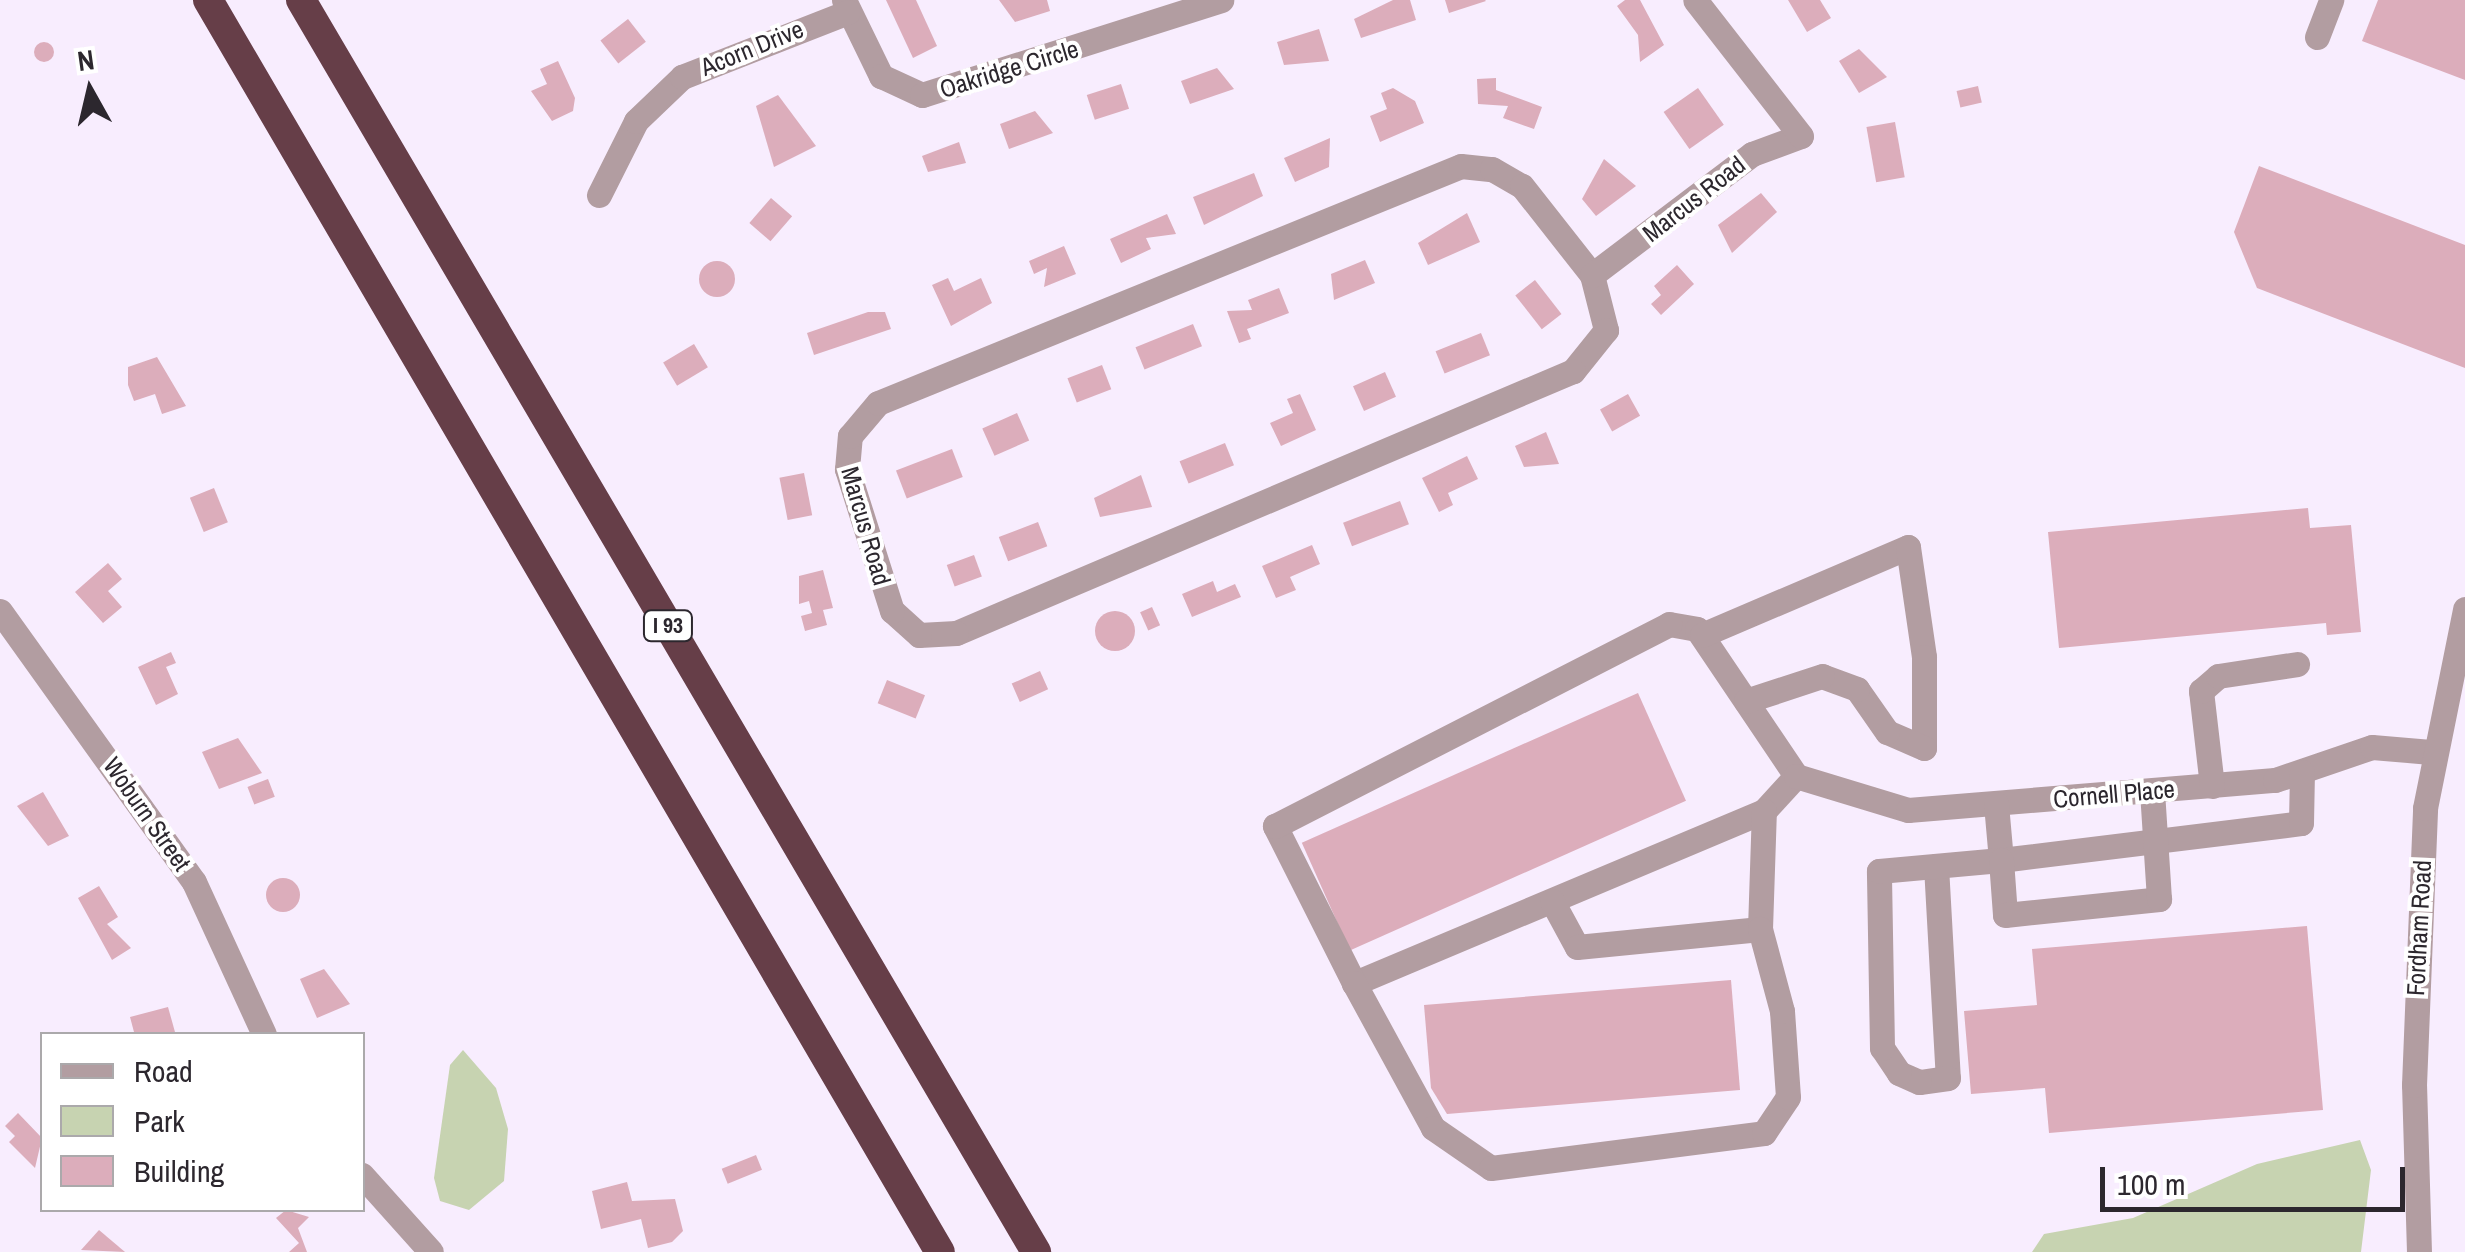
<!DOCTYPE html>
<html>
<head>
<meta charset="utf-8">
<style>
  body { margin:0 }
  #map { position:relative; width:2465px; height:1252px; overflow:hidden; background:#f8edfe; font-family:"Archivo Narrow",sans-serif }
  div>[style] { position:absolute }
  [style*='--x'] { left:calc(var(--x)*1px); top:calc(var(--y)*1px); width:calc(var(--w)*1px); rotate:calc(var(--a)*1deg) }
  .green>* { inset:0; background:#c7d3b1 }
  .building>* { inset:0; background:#dcadbb; transform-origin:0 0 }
  .round { border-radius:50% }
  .minor>* { height:25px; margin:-12.5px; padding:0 12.5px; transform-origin:12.5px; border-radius:12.5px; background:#b29da1 }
  .highway>* { height:30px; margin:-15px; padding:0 15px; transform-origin:15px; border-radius:15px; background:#663e48 }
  span { translate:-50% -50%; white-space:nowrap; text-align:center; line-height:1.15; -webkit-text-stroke:8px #fff; paint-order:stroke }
  .shield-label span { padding:2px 8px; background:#fff; border:2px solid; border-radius:8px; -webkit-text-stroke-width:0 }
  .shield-label { font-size:22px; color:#2c272e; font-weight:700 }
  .street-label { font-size:25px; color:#2c272e }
  .legend { position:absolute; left:40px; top:1032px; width:325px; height:180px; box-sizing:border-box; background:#fff; border:2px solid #aba9ab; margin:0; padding:12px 18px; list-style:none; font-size:30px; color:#2c272e }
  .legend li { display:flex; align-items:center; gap:20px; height:50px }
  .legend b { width:50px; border:2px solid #aba9ab }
  .north { position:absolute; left:40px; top:40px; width:100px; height:100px; -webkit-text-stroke:8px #fff; paint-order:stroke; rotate:352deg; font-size:28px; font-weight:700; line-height:40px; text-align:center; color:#2c272e }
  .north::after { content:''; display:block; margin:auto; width:35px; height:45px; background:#2c272e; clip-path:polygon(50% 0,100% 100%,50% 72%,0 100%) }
  .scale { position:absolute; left:2100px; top:1167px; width:305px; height:45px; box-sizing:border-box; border:5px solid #2c272e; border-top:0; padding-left:12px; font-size:30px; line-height:35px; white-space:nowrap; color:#2c272e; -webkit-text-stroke:8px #fff; paint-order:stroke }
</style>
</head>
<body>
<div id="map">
  <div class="green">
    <i style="clip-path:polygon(463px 1050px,496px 1088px,508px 1129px,504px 1181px,469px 1210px,440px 1201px,434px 1178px,450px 1065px)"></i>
    <i style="clip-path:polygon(2360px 1140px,2371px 1170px,2361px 1252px,2032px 1252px,2044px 1234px,2133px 1218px,2257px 1164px)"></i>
  </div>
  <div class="building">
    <i style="clip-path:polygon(886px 0,916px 0,937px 46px,913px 58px)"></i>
    <i style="clip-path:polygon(999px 0,1047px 0,1050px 11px,1015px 22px)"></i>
    <i style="clip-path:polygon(1393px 0,1410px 0,1416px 20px,1361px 38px,1354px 19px)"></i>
    <i style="clip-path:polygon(1445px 0,1485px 0,1486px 1px,1449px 13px)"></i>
    <i style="clip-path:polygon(1625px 0,1640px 0,1664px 45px,1640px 62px,1638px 35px,1617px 6px)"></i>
    <i style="clip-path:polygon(1788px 0,1820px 0,1831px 18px,1807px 32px)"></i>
    <i style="clip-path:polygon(2378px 0,2465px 0,2465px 80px,2362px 41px)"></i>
    <i style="left:628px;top:19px;width:29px;height:35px;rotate:52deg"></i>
    <i style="clip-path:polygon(1319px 29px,1329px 61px,1284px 65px,1277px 42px)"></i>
    <i class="round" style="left:34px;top:42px;width:20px;height:20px"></i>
    <i style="clip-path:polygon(1859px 49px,1887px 77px,1859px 93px,1839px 61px)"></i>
    <i style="clip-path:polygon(558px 61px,575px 98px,573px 111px,552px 121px,531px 91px,547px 84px,540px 69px)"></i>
    <i style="clip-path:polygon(1217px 68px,1234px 89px,1190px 104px,1181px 81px)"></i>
    <i style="clip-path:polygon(1496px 78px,1496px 90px,1542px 107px,1534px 129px,1503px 118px,1508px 106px,1478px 104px,1477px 79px)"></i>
    <i style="left:1121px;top:84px;width:26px;height:36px;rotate:72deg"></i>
    <i style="left:1978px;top:86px;width:17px;height:22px;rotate:77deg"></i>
    <i style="clip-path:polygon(1393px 88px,1415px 101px,1424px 123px,1380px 142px,1370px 116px,1387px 109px,1381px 93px)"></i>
    <i style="left:1698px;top:88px;width:45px;height:42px;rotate:55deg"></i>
    <i style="clip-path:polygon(778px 95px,816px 146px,774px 167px,756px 106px)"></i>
    <i style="clip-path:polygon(1035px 111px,1053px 133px,1009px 149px,1000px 124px)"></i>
    <i style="left:1895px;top:122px;width:56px;height:29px;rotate:80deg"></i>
    <i style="clip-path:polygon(1330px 138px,1329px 167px,1295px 182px,1284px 158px)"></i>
    <i style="clip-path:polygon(959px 142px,966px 163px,928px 172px,922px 156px)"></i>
    <i style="clip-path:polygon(1604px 159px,1636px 186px,1596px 216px,1582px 199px)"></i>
    <i style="clip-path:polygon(2259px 166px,2465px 245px,2465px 368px,2257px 288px,2234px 232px)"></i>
    <i style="clip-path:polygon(1254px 173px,1263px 196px,1204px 225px,1193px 197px)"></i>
    <i style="clip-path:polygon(1761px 193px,1777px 212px,1732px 253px,1718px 225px)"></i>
    <i style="left:771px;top:198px;width:28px;height:33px;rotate:41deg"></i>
    <i style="clip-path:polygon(1467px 213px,1480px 242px,1428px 265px,1418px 243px)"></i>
    <i style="clip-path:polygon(1167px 214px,1176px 234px,1146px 238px,1151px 249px,1121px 263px,1110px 239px)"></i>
    <i style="clip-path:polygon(1064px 246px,1076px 274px,1044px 287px,1047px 268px,1034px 274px,1029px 261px)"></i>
    <i style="clip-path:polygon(1365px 260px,1375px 283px,1334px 300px,1331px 274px)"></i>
    <i class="round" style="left:699px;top:261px;width:36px;height:36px"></i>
    <i style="clip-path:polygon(1677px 265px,1694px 284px,1661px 315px,1651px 304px,1661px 295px,1654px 286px)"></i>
    <i style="clip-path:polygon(948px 278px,954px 291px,981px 278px,992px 303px,951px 326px,932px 285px)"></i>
    <i style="left:1535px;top:280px;width:43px;height:25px;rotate:52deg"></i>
    <i style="clip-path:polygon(1279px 288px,1289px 313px,1247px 329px,1251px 339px,1239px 343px,1227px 311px,1252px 310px,1248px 300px)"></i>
    <i style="clip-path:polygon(868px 312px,885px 312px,891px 329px,814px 355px,807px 333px)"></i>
    <i style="left:1193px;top:324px;width:24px;height:62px;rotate:68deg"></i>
    <i style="left:1481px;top:333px;width:24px;height:49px;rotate:68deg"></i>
    <i style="left:694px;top:344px;width:27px;height:36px;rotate:59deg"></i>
    <i style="clip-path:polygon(157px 357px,186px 406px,162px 414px,155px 394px,134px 401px,128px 385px,128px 367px)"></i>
    <i style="left:1102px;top:365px;width:26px;height:37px;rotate:69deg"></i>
    <i style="left:1385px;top:372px;width:27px;height:35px;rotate:66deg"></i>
    <i style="clip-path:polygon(1300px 394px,1316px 430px,1281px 446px,1270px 423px,1293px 413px,1287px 399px)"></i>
    <i style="left:1628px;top:394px;width:25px;height:32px;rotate:61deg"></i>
    <i style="left:1017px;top:413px;width:30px;height:38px;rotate:66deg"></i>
    <i style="clip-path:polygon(1546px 432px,1559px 464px,1524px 467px,1515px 446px)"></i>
    <i style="left:1225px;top:443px;width:24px;height:49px;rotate:68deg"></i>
    <i style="left:952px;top:449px;width:30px;height:60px;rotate:69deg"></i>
    <i style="clip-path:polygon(1467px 456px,1478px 479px,1448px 493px,1453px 505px,1439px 512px,1422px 478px)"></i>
    <i style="left:804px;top:473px;width:43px;height:25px;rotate:79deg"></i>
    <i style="clip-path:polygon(1141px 475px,1152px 507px,1100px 517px,1094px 498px)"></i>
    <i style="left:214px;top:488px;width:37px;height:26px;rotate:68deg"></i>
    <i style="left:1400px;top:501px;width:25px;height:61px;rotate:69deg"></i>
    <i style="clip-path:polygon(2308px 508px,2310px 528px,2351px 525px,2361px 632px,2327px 635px,2326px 623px,2059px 648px,2048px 532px)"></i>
    <i style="left:1038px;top:522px;width:26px;height:42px;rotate:69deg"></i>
    <i style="clip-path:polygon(1312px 545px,1320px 564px,1290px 577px,1296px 590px,1276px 598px,1262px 566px)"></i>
    <i style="left:974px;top:555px;width:23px;height:29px;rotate:70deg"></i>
    <i style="clip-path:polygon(108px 563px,122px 579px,108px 591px,122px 607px,103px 623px,75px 592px)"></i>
    <i style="clip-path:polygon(823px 570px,833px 608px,823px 610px,827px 625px,805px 631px,801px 616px,812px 613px,809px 601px,799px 604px,799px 576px)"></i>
    <i style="clip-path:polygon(1213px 581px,1217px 592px,1235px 584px,1241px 597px,1192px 617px,1182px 594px)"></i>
    <i style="left:1152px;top:607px;width:20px;height:13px;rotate:66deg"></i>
    <i class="round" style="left:1095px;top:611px;width:40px;height:40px"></i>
    <i style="clip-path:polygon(171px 652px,176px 663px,166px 667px,178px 694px,156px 705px,138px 667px)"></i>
    <i style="left:1040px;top:671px;width:20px;height:31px;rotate:66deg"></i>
    <i style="left:887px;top:680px;width:41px;height:25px;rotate:22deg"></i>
    <i style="left:1638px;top:693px;width:118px;height:368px;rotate:66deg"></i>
    <i style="clip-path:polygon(238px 738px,262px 773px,219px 789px,202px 752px)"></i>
    <i style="left:268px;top:779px;width:19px;height:22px;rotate:69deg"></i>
    <i style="clip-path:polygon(43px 792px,69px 836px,48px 846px,17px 806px)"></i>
    <i class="round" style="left:266px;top:878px;width:34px;height:34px"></i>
    <i style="clip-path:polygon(99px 886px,118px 917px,107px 924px,131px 948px,112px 960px,78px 898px)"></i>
    <i style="clip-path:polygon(2307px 926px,2323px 1110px,2049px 1133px,2045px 1088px,1971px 1094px,1964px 1011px,2037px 1005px,2032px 949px)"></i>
    <i style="clip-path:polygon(324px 969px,350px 1004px,317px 1018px,300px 979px)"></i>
    <i style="clip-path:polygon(1731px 980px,1740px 1090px,1447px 1114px,1431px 1088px,1424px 1005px)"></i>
    <i style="clip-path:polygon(168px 1007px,175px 1032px,134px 1032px,130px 1017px)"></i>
    <i style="clip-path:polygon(18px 1113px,42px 1138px,35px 1168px,9px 1142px,15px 1136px,5px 1126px)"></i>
    <i style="left:756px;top:1155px;width:16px;height:37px;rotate:68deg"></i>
    <i style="clip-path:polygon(627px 1182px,632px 1201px,675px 1199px,683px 1231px,672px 1242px,648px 1248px,641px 1219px,601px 1229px,592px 1191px)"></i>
    <i style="clip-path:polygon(286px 1210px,309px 1217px,298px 1228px,307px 1252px,289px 1252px,299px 1243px,276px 1218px)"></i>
    <i style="clip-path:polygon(99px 1230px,125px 1252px,81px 1250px)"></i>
  </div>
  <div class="minor">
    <i style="--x:844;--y:0;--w:85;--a:64"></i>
    <i style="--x:881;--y:76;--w:45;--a:24.9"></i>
    <i style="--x:922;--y:95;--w:314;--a:-17.6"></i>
    <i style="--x:2317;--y:37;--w:40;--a:-69"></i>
    <i style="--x:599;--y:195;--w:83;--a:-63.4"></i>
    <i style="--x:636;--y:121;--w:64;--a:-43.7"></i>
    <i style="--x:682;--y:77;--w:178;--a:-21.4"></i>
    <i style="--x:1592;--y:275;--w:57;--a:75.7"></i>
    <i style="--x:1606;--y:330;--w:53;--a:128.8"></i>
    <i style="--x:1573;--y:371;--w:670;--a:156.99"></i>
    <i style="--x:956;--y:633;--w:37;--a:177"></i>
    <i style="--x:919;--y:635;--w:36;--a:-138"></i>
    <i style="--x:892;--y:611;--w:149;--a:-107.6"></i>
    <i style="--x:847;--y:469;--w:33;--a:-85"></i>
    <i style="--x:850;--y:436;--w:43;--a:-49.7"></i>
    <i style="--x:878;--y:403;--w:629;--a:-22.12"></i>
    <i style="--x:1461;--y:166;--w:31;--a:6"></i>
    <i style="--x:1492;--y:169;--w:34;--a:30"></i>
    <i style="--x:1522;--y:186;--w:113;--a:51.8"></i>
    <i style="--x:1592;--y:275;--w:201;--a:-37.1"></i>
    <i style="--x:1752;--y:154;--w:52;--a:-20.2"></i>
    <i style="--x:1801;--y:136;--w:172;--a:-127.9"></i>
    <i style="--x:0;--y:611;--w:333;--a:54.4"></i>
    <i style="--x:194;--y:882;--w:167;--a:65.3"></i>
    <i style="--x:1669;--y:624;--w:28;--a:10"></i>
    <i style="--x:1697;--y:629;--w:177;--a:56"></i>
    <i style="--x:1796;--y:776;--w:47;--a:132.4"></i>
    <i style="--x:1764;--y:811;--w:445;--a:157.2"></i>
    <i style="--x:1354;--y:983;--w:176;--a:-116.7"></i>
    <i style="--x:1275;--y:826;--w:443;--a:-27.1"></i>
    <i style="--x:1702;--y:635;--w:224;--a:-23.1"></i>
    <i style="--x:1908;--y:547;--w:111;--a:81.7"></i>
    <i style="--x:1924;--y:657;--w:91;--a:90"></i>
    <i style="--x:1924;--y:748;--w:40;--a:-156.6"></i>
    <i style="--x:1887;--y:732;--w:52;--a:-124.9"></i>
    <i style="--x:1857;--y:689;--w:37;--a:-160"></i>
    <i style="--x:1822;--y:676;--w:80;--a:161.8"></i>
    <i style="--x:1796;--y:776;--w:117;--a:16.9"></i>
    <i style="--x:1908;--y:810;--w:368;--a:-4.7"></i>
    <i style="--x:2275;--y:780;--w:102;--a:-18.8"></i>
    <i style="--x:2372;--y:747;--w:59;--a:4.8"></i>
    <i style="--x:2212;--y:786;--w:96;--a:-96.6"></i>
    <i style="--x:2201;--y:691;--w:23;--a:-41"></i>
    <i style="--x:2218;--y:676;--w:80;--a:-8.6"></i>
    <i style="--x:1996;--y:804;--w:56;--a:84.9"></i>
    <i style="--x:2001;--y:860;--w:302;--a:-7"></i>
    <i style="--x:2301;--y:823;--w:51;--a:-88.9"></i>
    <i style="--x:1936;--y:866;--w:212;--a:86.8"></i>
    <i style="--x:1948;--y:1078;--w:29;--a:172"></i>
    <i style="--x:1919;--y:1082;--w:22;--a:-156"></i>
    <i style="--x:1899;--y:1073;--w:30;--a:-124"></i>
    <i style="--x:1882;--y:1048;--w:177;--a:-91"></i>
    <i style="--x:1879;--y:871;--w:122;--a:-5.2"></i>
    <i style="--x:2001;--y:860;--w:55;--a:85.8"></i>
    <i style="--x:2005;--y:915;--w:155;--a:-5.9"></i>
    <i style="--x:2159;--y:899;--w:108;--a:-93.7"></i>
    <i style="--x:1552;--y:901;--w:52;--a:61.5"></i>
    <i style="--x:1577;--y:947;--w:184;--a:-5.6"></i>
    <i style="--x:1760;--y:929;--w:118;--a:-88.1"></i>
    <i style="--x:1354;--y:983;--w:165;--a:61.4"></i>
    <i style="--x:1433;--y:1128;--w:70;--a:34.6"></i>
    <i style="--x:1491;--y:1168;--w:275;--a:-7.3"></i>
    <i style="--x:1764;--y:1133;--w:43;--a:-56.3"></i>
    <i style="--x:1788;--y:1097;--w:86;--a:-94"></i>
    <i style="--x:1782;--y:1011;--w:85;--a:-105"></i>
    <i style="--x:362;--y:1175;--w:103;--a:48.1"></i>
    <i style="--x:2419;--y:1252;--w:167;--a:-91.7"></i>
    <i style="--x:2414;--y:1085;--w:277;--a:-87.7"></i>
    <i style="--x:2425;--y:808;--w:203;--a:-78.6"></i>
  </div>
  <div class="highway">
    <i style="--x:208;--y:0;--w:1450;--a:59.69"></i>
    <i style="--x:301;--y:0;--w:1452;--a:59.58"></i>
  </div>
  <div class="shield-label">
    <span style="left:668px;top:626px">I 93</span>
  </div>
  <div class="street-label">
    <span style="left:752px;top:48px;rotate:-22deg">Acorn Drive</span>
    <span style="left:1009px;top:69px;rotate:-17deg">Oakridge Circle</span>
    <span style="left:1694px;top:199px;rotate:-38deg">Marcus Road</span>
    <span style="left:866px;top:526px;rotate:74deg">Marcus Road</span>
    <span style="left:2114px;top:794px;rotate:-5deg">Cornell Place</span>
    <span style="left:147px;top:814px;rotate:55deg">Woburn Street</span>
    <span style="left:2419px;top:928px;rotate:-87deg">Fordham Road</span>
  </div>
  <ul class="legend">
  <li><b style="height:12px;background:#b29da1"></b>Road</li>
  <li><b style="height:28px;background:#c7d3b1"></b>Park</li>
  <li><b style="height:28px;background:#dcadbb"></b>Building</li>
  </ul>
  <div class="north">N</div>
  <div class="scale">100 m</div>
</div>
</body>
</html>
